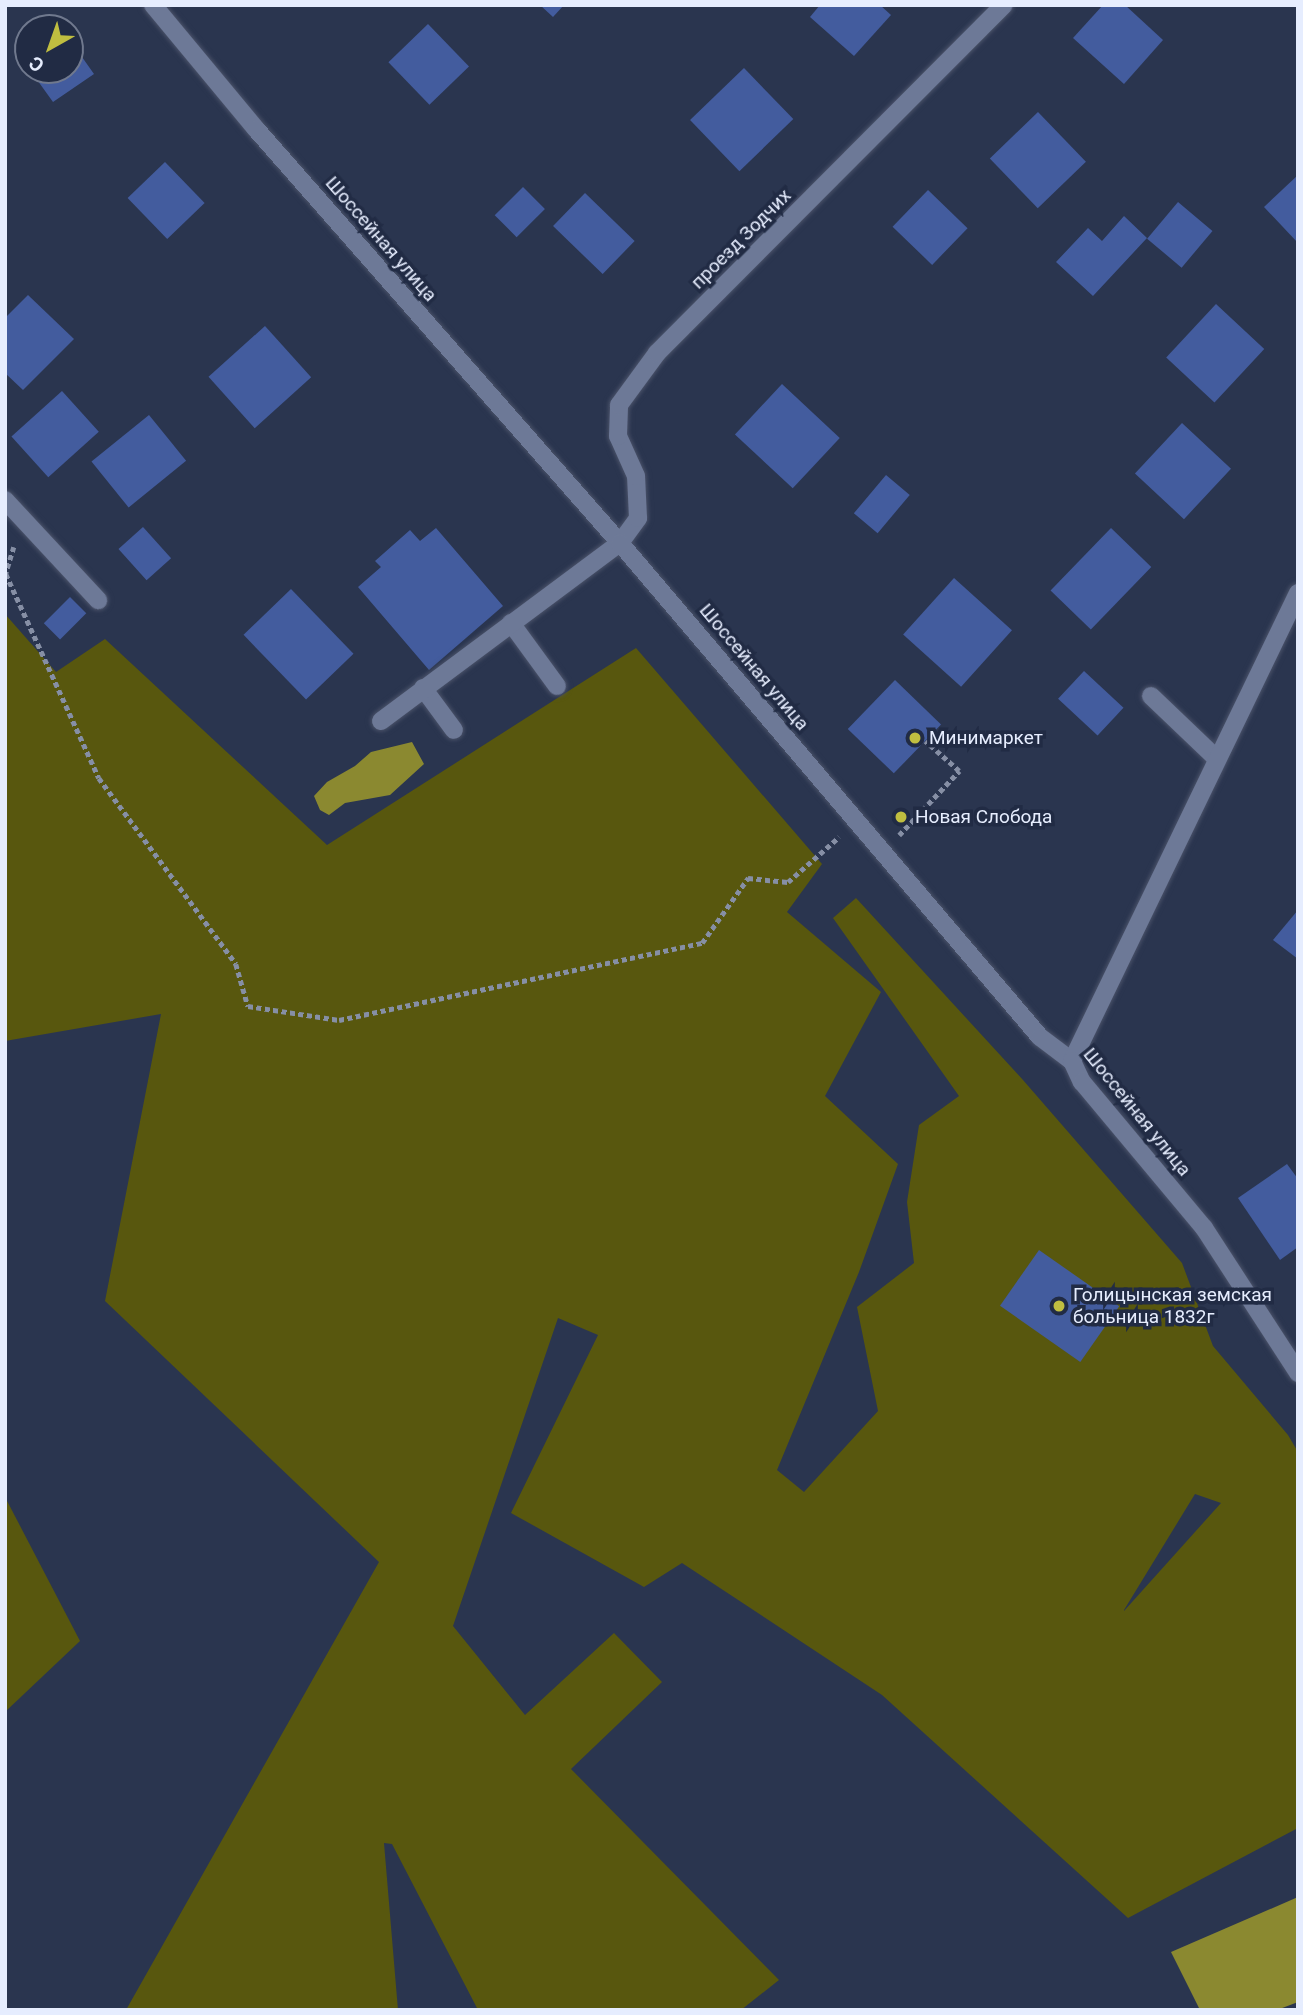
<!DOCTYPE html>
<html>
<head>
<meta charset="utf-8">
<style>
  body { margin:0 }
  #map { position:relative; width:1303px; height:2015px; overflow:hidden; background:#2a354f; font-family:Roboto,sans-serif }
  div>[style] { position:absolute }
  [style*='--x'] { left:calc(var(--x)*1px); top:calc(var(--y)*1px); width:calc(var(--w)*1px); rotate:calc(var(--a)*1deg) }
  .green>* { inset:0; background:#58570e }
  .water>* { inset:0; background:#8b8930 }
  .building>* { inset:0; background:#435c9e; transform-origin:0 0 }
  .path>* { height:4.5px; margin-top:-2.25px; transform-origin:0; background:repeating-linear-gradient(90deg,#868fa5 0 5px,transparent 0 8.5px) }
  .roads { filter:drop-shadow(0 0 2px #4a5269) drop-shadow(0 0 2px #4a5269) }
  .service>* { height:18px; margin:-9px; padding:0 9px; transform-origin:9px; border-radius:9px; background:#6d7997 }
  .minor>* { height:18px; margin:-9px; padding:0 9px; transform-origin:9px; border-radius:9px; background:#6d7997 }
  .tertiary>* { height:18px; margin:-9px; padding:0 9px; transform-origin:9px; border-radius:9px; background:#6d7997 }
  .dots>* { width:19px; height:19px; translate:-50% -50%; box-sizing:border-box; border:4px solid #212b44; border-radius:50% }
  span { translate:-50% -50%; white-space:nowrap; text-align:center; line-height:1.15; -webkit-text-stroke:7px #212b44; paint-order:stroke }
  .street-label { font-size:19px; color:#e6edfe }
  .poi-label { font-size:19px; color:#e6edfe }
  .left { translate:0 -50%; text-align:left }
  .frame { position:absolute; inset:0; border:7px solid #e6edfe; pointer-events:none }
  .north { position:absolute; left:14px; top:14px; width:70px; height:70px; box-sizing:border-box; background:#212b44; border:2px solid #70798e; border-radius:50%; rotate:220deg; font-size:19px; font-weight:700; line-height:28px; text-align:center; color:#e6edfe }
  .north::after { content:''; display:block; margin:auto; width:24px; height:32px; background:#c0be40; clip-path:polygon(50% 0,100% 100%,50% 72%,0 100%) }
</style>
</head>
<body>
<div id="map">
  <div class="green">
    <i style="clip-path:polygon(evenodd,5px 614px,56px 672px,105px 639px,327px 845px,636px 648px,822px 864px,787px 912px,881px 992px,825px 1096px,898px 1164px,859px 1272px,777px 1470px,804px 1492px,878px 1411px,857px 1307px,914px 1263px,907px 1202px,919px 1125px,959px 1096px,833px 918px,856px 898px,1023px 1080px,1182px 1263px,1213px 1346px,1288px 1435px,1298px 1452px,1298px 1828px,1128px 1918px,882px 1695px,682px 1563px,644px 1587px,511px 1513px,598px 1335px,558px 1318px,453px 1626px,525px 1715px,614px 1633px,662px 1682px,571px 1769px,779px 1980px,741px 2010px,478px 2010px,392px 1844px,384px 1843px,398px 2010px,126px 2010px,379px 1562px,105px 1301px,161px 1014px,5px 1041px,5px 614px,1195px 1494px,1221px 1503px,1124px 1611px,1124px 1610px,1195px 1494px)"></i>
    <i style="clip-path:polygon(5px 1497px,80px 1641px,5px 1712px)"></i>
  </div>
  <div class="water">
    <i style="clip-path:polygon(412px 742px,424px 764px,390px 795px,345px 803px,329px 815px,320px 810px,314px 796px,327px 782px,355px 766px,371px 752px)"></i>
    <i style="clip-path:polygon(1298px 1897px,1298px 2002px,1277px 2010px,1200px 2010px,1171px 1952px)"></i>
  </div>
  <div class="building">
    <i style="clip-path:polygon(540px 5px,564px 5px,553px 17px)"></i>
    <i style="clip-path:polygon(820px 5px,880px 5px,891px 15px,854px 56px,810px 17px)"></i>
    <i style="clip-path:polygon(1103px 5px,1125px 5px,1163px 40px,1124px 84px,1073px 38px)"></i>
    <i style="clip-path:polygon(55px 19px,61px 28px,43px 28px)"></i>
    <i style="left:428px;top:24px;width:59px;height:55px;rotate:46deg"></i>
    <i style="clip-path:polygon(28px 38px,28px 67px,15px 48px)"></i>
    <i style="clip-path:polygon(70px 40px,94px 74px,53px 102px,30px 70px,70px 70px)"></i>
    <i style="left:744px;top:68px;width:71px;height:75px;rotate:46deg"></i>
    <i style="left:1038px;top:112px;width:69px;height:67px;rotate:46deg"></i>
    <i style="left:165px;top:162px;width:57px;height:52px;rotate:46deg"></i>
    <i style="clip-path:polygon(1298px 175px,1298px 243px,1264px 207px)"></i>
    <i style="left:523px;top:187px;width:31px;height:40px;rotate:45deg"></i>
    <i style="left:928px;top:190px;width:55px;height:51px;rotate:44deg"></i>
    <i style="left:585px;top:193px;width:69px;height:46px;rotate:44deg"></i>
    <i style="left:1178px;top:202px;width:45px;height:48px;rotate:40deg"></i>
    <i style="clip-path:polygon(1124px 216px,1147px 238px,1093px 296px,1056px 262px,1088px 228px,1102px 241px)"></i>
    <i style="clip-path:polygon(28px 295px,74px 339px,23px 390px,5px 373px,5px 318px)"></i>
    <i style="left:1216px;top:304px;width:66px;height:73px;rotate:43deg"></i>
    <i style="left:265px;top:326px;width:69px;height:76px;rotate:48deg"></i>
    <i style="left:782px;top:384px;width:79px;height:69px;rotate:43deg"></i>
    <i style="left:62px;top:391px;width:55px;height:68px;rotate:48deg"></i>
    <i style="left:149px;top:415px;width:59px;height:74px;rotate:51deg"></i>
    <i style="left:1182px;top:423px;width:67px;height:69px;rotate:43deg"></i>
    <i style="left:886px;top:475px;width:31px;height:50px;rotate:40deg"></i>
    <i style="left:143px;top:527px;width:42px;height:33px;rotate:48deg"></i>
    <i style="clip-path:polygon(436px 528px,503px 606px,429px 670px,358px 587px,381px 567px,375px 561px,410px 530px,420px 541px)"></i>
    <i style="left:1111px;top:528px;width:56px;height:87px;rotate:44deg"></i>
    <i style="left:954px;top:578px;width:78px;height:76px;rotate:42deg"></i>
    <i style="left:291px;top:589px;width:90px;height:66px;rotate:46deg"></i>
    <i style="left:70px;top:597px;width:23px;height:37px;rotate:45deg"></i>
    <i style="left:1084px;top:671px;width:54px;height:38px;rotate:43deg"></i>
    <i style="left:895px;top:680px;width:64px;height:68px;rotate:44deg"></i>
    <i style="clip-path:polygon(1298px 910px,1298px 959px,1273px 940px)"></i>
    <i style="clip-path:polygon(1287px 1164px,1298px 1179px,1298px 1247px,1280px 1260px,1238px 1198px)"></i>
    <i style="left:1039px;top:1250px;width:98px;height:68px;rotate:35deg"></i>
  </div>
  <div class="path">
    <i style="--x:14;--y:547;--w:28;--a:107"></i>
    <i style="--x:6;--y:574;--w:224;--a:65.5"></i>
    <i style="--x:99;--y:778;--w:231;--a:53.6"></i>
    <i style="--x:236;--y:964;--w:44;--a:74.1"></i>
    <i style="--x:248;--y:1006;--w:92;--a:8.7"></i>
    <i style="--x:339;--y:1020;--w:371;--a:-12"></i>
    <i style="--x:702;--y:943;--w:80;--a:-54.7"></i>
    <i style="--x:748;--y:878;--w:40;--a:5.7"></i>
    <i style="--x:788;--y:882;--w:68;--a:-41.4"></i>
    <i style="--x:899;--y:835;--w:88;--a:-46.8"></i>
    <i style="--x:959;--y:771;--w:45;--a:-138.6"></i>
  </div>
  <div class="roads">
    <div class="service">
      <i style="--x:511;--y:623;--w:78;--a:53.9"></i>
      <i style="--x:423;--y:688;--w:52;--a:53.6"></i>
      <i style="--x:1151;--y:696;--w:91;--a:43.7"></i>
      <i style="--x:381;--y:721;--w:298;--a:-36.7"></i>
      <i style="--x:620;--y:543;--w:31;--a:-54"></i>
      <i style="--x:638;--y:518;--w:42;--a:-92.7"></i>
      <i style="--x:636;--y:476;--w:44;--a:-114.2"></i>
      <i style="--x:618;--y:436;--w:31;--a:-88"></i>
      <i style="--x:619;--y:405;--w:64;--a:-53.8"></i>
      <i style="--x:657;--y:353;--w:491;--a:-45.1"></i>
    </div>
    <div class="minor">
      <i style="--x:153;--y:5;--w:161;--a:50.3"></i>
      <i style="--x:256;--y:129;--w:551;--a:48.68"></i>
      <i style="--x:620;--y:543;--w:648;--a:49.63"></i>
      <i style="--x:1040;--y:1037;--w:40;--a:37"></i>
      <i style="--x:5;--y:500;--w:137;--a:47.1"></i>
    </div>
    <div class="tertiary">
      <i style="--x:1298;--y:593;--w:520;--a:115.78"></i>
      <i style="--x:1072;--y:1061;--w:23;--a:65"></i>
      <i style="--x:1082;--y:1082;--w:190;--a:50.1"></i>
      <i style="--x:1204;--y:1228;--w:173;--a:57"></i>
    </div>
  </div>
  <div class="dots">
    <i style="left:915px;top:738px;background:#c0be40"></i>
    <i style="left:901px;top:817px;background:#c0be40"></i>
    <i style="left:1059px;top:1306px;background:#c0be40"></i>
  </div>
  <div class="street-label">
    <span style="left:381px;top:239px;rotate:49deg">Шоссейная улица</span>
    <span style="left:741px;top:239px;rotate:-45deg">проезд Зодчих</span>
    <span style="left:754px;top:667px;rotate:50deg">Шоссейная улица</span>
    <span style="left:1137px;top:1112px;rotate:51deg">Шоссейная улица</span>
  </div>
  <div class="poi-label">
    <span class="left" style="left:929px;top:738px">Минимаркет</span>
    <span class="left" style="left:915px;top:817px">Новая Слобода</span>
    <span class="left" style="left:1073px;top:1306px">Голицынская земская<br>больница 1832г</span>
  </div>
  <div class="frame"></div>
  <div class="north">С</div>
</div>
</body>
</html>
